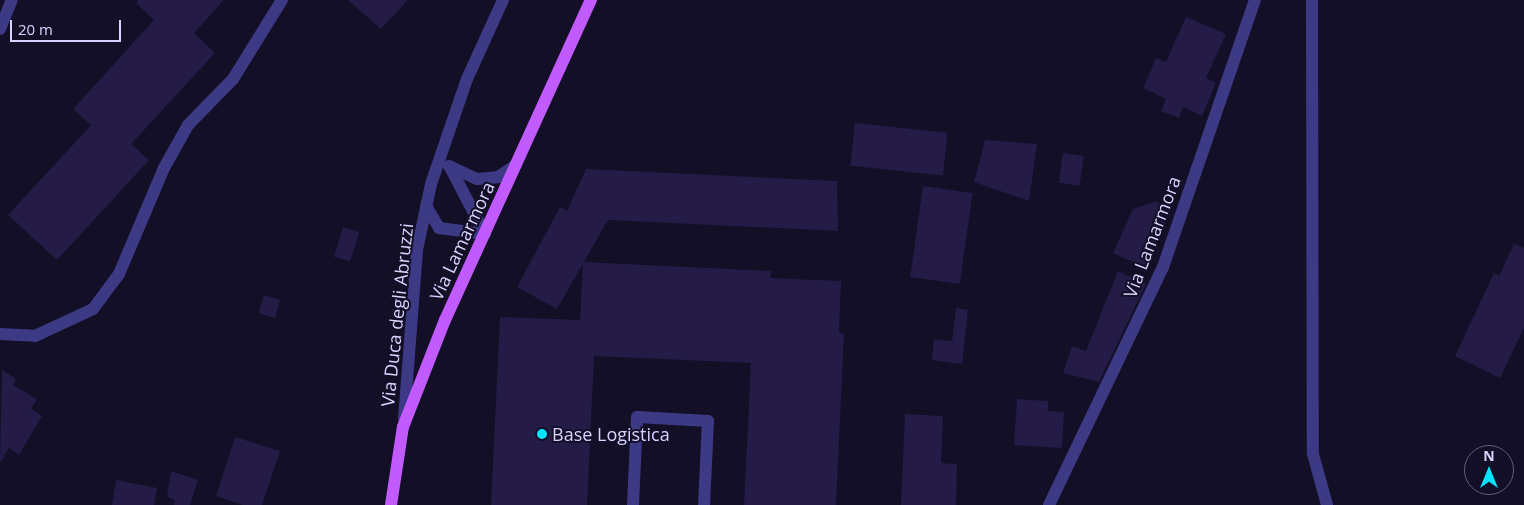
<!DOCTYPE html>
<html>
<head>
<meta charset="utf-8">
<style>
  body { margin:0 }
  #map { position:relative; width:1524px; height:505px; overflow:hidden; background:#130f26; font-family:"Open Sans",sans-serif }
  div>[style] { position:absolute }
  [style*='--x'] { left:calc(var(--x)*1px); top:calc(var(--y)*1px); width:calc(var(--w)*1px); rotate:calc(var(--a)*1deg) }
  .building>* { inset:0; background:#241b47; transform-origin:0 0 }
  .service>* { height:12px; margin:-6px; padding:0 6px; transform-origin:6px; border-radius:6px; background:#3d3a85 }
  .minor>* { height:12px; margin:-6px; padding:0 6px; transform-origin:6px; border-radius:6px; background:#3d3a85 }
  .tertiary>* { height:12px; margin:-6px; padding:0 6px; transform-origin:6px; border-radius:6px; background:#3d3a85 }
  .primary>* { height:12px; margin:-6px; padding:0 6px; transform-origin:6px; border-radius:6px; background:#c25bff }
  .dots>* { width:14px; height:14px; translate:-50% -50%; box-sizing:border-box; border:2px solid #130f26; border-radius:50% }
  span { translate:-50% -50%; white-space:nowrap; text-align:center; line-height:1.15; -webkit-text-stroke:4px #130f26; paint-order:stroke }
  .street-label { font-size:18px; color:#d9d4ff }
  .poi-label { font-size:18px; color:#d9d4ff }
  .left { translate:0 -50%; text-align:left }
  .north { position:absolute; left:1464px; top:445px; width:50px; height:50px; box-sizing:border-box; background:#130f26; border:1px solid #625e7d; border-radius:50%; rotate:0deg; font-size:14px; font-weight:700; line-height:20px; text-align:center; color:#d9d4ff }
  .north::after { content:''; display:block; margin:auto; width:18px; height:22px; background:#00e5ff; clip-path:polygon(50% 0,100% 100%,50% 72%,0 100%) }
  .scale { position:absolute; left:10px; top:20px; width:111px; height:22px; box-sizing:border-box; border:2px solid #d9d4ff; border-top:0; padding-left:6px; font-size:15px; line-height:18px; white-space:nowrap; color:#d9d4ff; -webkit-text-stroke:4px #130f26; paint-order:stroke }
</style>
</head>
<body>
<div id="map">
  <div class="building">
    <i style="clip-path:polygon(138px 0,224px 0,194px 33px,215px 53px,131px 144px,149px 160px,57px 260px,8px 215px,91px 125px,73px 109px,154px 20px,136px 3px)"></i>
    <i style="clip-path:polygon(348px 0,408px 0,381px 29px)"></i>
    <i style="clip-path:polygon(1186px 17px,1226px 34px,1206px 78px,1216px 83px,1202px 116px,1183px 107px,1179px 118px,1161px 111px,1166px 99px,1143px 88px,1156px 58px,1166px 62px)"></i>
    <i style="left:855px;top:123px;width:93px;height:43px;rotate:6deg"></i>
    <i style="clip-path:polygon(985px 140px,1037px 144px,1029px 201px,974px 182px)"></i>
    <i style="left:1063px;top:153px;width:21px;height:30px;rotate:8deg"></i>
    <i style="clip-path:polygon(586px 169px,837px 181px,838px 231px,608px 220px,557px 309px,517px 287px,560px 207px,567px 211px)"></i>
    <i style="left:923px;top:186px;width:50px;height:92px;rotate:8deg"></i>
    <i style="clip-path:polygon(1156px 201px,1171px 210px,1144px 267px,1113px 253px,1133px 209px)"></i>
    <i style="left:343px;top:227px;width:17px;height:31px;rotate:17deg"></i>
    <i style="clip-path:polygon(1514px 244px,1524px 248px,1524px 328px,1500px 378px,1455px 356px,1494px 273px,1499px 276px)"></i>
    <i style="clip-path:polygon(583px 262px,771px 271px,770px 278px,841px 281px,839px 333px,844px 333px,836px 505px,744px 505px,751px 363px,594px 356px,587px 505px,491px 505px,500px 317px,580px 320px)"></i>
    <i style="clip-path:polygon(1118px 271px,1146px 284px,1099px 382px,1063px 373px,1072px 346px,1086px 351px)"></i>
    <i style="left:264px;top:295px;width:17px;height:19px;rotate:17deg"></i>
    <i style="clip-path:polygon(956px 308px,968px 310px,962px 364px,932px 360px,934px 339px,952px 341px)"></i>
    <i style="clip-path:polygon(2px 370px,16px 379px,13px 385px,37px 399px,31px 409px,42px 416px,19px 455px,9px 448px,0 463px)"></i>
    <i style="clip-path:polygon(1017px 399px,1048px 401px,1048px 411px,1064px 412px,1062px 448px,1014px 445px)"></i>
    <i style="clip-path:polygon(905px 414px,943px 416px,941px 463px,957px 464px,956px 505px,901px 505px)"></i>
    <i style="clip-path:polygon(235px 437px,280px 451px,262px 505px,243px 505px,216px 496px)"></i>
    <i style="clip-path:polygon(171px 471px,198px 480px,190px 505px,174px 505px,175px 500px,167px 497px)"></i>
    <i style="clip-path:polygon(116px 480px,157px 488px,154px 505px,112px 505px)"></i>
  </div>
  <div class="service">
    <i style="--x:633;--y:505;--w:88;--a:-87.4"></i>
    <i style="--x:637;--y:417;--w:71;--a:3.2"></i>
    <i style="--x:708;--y:421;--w:84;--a:92.7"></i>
  </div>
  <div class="minor">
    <i style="--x:1312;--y:0;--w:454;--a:89.9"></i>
    <i style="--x:1313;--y:454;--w:53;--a:74.6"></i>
    <i style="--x:1049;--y:505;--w:264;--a:-64.4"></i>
    <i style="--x:1163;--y:267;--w:282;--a:-71"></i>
  </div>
  <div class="tertiary">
    <i style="--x:0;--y:29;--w:31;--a:-68"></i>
    <i style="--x:449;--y:166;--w:31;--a:25"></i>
    <i style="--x:477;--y:179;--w:21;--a:-5"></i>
    <i style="--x:498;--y:177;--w:22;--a:-34"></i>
    <i style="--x:426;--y:206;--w:26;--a:59"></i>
    <i style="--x:439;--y:228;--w:46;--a:7.4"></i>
    <i style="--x:485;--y:234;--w:76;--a:-117.6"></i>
    <i style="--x:0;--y:334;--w:35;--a:3"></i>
    <i style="--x:35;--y:336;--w:64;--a:-25"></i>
    <i style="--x:93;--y:309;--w:44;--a:-53.4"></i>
    <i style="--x:119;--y:274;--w:115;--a:-67"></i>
    <i style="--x:164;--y:168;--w:49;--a:-60.8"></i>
    <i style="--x:188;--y:125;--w:64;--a:-45.6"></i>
    <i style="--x:233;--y:79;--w:93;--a:-58.2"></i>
    <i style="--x:404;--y:419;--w:169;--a:-85.6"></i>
    <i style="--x:417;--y:250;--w:67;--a:-78"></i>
    <i style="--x:431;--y:184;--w:111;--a:-71.1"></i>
    <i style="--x:467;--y:79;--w:87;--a:-65.5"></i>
  </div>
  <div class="primary">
    <i style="--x:391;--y:505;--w:79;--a:-81.3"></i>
    <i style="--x:403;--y:427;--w:115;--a:-68.6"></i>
    <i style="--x:445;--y:320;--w:352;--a:-65.5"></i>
  </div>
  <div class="dots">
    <i style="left:542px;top:434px;background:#00e5ff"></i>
  </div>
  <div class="street-label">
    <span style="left:1152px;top:237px;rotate:-69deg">Via Lamarmora</span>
    <span style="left:462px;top:241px;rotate:-65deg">Via Lamarmora</span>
    <span style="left:397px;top:315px;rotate:-84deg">Via Duca degli Abruzzi</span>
  </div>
  <div class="poi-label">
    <span class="left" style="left:552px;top:434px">Base Logistica</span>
  </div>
  <div class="north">N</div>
  <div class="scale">20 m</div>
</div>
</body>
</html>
